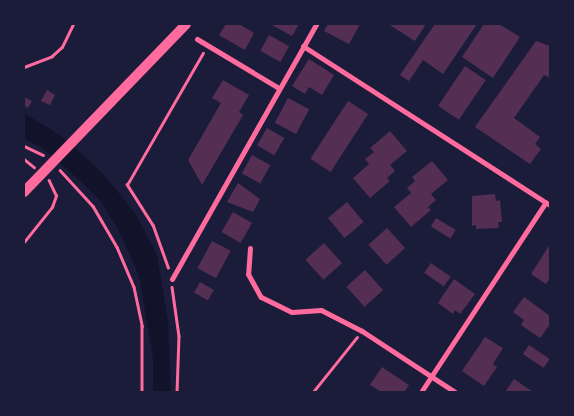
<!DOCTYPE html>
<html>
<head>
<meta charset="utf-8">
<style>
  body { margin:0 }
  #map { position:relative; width:574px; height:416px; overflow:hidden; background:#1b1b3a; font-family:"Alegreya Sans",sans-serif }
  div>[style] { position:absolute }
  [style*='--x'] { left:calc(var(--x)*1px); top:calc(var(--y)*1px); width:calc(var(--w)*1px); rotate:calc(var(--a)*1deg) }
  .water>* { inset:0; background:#12122b }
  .building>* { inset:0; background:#542f53; transform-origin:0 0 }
  .path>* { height:2.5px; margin:-1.25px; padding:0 1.25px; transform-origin:1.25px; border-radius:1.25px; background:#ff6b9d }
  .minor>* { height:5px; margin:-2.5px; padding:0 2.5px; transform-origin:2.5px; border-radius:2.5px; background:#ff6b9d }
  .secondary>* { height:10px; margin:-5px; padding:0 5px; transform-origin:5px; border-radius:5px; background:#ff6b9d }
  span { translate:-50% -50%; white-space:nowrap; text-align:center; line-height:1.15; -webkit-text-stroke:4px #1b1b3a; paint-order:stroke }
  .frame { position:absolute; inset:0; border:25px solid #1b1b3a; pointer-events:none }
</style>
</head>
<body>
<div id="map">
  <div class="water">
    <i style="clip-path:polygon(24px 113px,61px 136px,83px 155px,106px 177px,136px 215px,157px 255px,168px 321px,171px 392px,153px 392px,153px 359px,139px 275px,118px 229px,99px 199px,68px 170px,41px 147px,24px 139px)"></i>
  </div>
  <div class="building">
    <i style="clip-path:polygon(226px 24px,239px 24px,254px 33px,245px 50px,219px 35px)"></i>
    <i style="clip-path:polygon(270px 24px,299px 24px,292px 36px)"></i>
    <i style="clip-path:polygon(328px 24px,360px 24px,349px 44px,324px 31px)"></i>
    <i style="clip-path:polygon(388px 24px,426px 24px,415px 41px)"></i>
    <i style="clip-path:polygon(435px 24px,477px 24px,443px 74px,423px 60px,409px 81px,400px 75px)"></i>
    <i style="clip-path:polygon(484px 24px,499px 24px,520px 37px,493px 78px,462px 57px)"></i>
    <i style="left:269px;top:35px;width:23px;height:18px;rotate:29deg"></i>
    <i style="clip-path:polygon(536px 41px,550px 46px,550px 78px,544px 75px,514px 118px,540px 137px,535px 144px,541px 149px,530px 164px,475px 127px)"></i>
    <i style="clip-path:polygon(309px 59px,334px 75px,322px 95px,309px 87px,305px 94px,292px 86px)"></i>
    <i style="left:465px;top:66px;width:25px;height:48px;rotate:34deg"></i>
    <i style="clip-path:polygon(223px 80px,249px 95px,239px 112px,243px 115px,202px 185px,188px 160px,221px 103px,212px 98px)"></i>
    <i style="clip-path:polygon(47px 90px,55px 95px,50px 105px,41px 101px)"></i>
    <i style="clip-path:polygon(24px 97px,32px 101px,28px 108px,24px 106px)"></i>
    <i style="left:288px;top:98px;width:24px;height:28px;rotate:28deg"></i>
    <i style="left:348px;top:101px;width:24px;height:69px;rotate:33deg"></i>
    <i style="left:267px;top:128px;width:20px;height:20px;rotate:30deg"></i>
    <i style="clip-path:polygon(390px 131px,407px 151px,390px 165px,395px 171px,387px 178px,390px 181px,370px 198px,353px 178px,369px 164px,365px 159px,374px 152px,370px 148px)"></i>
    <i style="left:252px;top:155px;width:21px;height:21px;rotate:29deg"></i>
    <i style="clip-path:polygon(432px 161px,448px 180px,431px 194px,436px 200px,428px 207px,431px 210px,411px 227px,394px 207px,411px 193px,407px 188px,415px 181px,412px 177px)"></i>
    <i style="clip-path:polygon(238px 183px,260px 199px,253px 212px,227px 202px)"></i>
    <i style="clip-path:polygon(495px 194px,496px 201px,500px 200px,502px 222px,498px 222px,499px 228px,476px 229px,476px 225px,472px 226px,472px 196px)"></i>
    <i style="left:347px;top:202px;width:26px;height:25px;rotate:50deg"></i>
    <i style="left:233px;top:212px;width:22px;height:23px;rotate:30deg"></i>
    <i style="left:436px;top:218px;width:23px;height:10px;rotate:31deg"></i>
    <i style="left:387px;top:228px;width:27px;height:25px;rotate:48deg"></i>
    <i style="left:212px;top:241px;width:21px;height:31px;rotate:28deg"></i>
    <i style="left:324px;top:243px;width:27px;height:25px;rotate:48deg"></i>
    <i style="clip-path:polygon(550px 244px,550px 278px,546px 284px,531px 274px)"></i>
    <i style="left:431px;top:263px;width:24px;height:12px;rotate:35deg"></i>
    <i style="left:365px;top:270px;width:27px;height:25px;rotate:48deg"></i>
    <i style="clip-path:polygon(454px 279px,475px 294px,460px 314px,455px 310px,453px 314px,438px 303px)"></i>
    <i style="left:200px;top:282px;width:16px;height:12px;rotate:30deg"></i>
    <i style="clip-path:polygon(524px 297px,550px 316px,550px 324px,540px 338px,521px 325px,524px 320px,513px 312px)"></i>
    <i style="clip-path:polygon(485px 337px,503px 348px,493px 364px,497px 367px,484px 386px,462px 371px)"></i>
    <i style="left:529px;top:345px;width:25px;height:11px;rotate:34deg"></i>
    <i style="clip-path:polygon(382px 367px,409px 385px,404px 392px,381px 392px,370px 385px)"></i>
    <i style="clip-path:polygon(514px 379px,533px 392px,505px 392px)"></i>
  </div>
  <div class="path">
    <i style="--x:24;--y:67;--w:30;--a:-21"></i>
    <i style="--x:52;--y:56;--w:13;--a:-42"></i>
    <i style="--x:62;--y:47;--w:25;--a:-64"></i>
    <i style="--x:24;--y:146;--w:21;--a:25"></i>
    <i style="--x:24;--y:159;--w:13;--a:39"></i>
    <i style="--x:60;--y:170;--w:49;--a:47.5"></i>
    <i style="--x:93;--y:206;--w:48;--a:59.7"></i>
    <i style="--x:117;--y:247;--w:43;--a:67"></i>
    <i style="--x:134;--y:287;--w:40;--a:78"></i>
    <i style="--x:142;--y:326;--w:66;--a:90"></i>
    <i style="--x:24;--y:242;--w:45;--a:-51.3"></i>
    <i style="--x:52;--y:207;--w:12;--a:-70"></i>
    <i style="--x:56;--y:196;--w:17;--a:-115"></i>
    <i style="--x:168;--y:268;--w:45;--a:-109.7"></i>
    <i style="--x:153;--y:226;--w:49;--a:-122.4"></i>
    <i style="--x:127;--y:185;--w:152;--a:-60.1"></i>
    <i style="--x:172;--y:287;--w:49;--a:81.9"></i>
    <i style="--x:179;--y:336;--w:56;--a:92"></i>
    <i style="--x:313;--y:392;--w:70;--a:-51.3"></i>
  </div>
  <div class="minor">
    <i style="--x:197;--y:39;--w:96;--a:30.9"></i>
    <i style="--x:303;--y:46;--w:294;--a:32.8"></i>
    <i style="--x:250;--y:248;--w:26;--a:94"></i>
    <i style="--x:248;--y:274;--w:26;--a:61"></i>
    <i style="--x:261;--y:297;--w:34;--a:26"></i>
    <i style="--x:292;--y:312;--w:29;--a:-4"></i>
    <i style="--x:321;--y:310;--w:46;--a:27.1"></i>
    <i style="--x:362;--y:331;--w:111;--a:33.3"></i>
    <i style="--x:172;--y:279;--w:293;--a:-60.5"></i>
    <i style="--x:421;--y:392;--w:227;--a:-56.7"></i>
  </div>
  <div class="secondary">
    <i style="--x:24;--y:192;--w:233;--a:-46"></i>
  </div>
  <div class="frame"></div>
</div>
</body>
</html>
